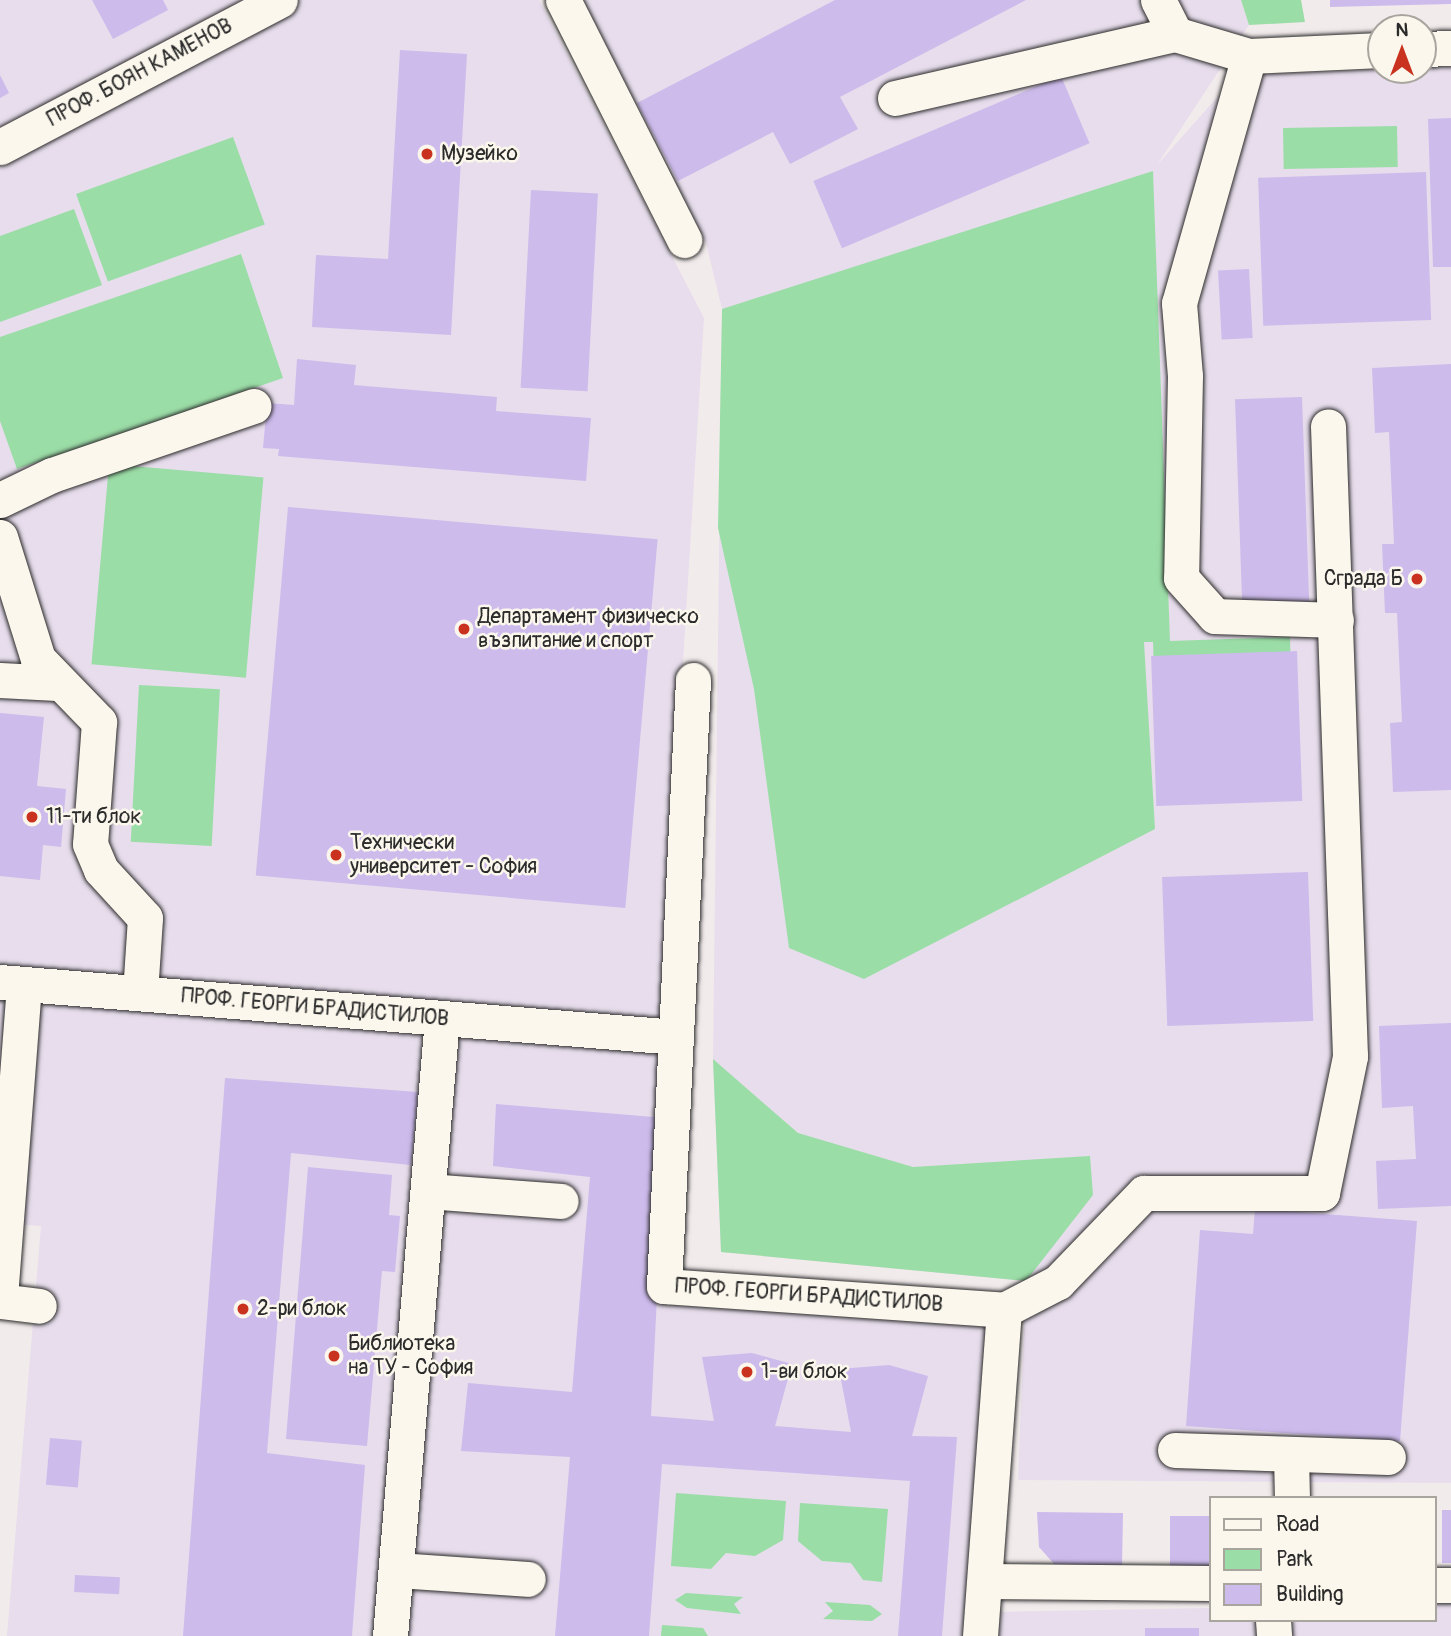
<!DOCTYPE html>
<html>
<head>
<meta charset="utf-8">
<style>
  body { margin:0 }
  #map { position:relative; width:1451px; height:1636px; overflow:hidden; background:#f2ebec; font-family:Pangolin,sans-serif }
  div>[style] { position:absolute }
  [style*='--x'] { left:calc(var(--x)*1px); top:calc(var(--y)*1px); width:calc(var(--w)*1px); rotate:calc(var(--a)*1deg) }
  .built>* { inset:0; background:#e7ddec }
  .green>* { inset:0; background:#9bdda7; transform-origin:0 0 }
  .building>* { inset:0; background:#cdbbec; transform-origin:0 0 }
  .roads { filter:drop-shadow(0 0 2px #2b2b2b) drop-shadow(0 0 2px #2b2b2b) }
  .minor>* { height:35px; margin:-17.5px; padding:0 17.5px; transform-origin:17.5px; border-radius:17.5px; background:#fbf7ec }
  .dots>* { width:19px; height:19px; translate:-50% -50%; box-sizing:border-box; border:4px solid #fbf7ec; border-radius:50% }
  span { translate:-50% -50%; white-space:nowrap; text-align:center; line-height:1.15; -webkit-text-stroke:5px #fbf7ec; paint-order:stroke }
  .street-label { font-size:21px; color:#2b2b2b }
  .poi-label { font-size:21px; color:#2b2b2b }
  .left { translate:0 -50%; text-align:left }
  .right { translate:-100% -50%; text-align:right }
  .legend { position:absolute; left:1209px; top:1496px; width:228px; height:126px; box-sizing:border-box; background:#fbf7ec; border:2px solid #a8a59f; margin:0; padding:9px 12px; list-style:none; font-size:21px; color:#2b2b2b }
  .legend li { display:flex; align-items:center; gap:14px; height:35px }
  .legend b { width:35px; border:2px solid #a8a59f }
  .north { position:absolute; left:1367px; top:14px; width:70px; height:70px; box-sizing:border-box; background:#fbf7ec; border:2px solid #a8a59f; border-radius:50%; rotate:0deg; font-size:19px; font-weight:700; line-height:28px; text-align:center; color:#2b2b2b }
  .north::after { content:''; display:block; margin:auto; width:24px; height:32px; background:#c8321e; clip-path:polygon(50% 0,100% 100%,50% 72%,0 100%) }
</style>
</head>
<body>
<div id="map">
  <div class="built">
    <i style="clip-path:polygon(0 0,539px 0,704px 318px,644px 1303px,990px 1327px,964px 1636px,7px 1636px,41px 1226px,0 1223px)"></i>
    <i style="clip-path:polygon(576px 0,1241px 0,1249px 25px,1157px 165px,1237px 75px,1451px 67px,1451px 1483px,1018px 1480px,1026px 1281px,721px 1252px,713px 1059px,722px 309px,706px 243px)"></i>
    <i style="clip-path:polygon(1435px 1604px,1451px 1604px,1451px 1636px,990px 1636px,991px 1612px,1211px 1608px,1211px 1620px,1435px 1620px)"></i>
  </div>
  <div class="green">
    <i style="clip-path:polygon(1241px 0,1301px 0,1305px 22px,1249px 25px)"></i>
    <i style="left:1397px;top:126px;width:41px;height:114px;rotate:89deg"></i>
    <i style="left:233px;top:137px;width:93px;height:167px;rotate:70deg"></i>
    <i style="clip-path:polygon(1153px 171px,1170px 641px,1290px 637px,1294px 794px,1158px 798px,1153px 642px,1144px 642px,1155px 829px,864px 979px,789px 948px,754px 689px,718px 528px,722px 309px)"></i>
    <i style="clip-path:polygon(74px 209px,102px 285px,0 322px,0 236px)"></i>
    <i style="clip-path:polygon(241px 254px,283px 378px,17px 469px,0 421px,0 337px)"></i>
    <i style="left:109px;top:464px;width:155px;height:201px;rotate:5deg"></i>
    <i style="left:139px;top:685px;width:81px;height:157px;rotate:3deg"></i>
    <i style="clip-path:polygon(713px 1059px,798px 1133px,913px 1167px,1090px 1156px,1093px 1195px,1026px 1281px,721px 1252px)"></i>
    <i style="clip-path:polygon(676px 1493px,786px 1501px,783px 1540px,755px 1556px,726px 1553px,711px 1569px,671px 1566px)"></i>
    <i style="clip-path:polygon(800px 1503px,888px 1509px,882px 1582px,863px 1580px,851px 1563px,822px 1561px,798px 1541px)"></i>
    <i style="clip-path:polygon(686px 1593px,743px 1597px,734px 1604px,741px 1614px,687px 1608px,675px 1600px)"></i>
    <i style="clip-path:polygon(825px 1602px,870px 1605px,882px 1614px,872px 1621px,823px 1619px,833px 1611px)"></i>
    <i style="clip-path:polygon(662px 1625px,703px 1628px,708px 1636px,661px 1636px)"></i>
  </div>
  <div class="building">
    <i style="clip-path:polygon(92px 0,163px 0,168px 10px,113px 39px)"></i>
    <i style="clip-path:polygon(835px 0,1026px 0,840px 97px,858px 129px,790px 164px,773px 132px,678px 181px,637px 103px)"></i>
    <i style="clip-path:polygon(1330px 0,1451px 0,1451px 4px,1330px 7px)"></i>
    <i style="clip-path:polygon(400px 50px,467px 54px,451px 335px,312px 327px,316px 255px,388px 259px)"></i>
    <i style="clip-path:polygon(0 75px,9px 93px,0 98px)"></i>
    <i style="left:1061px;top:76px;width:73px;height:269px;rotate:67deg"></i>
    <i style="clip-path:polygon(1451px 118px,1451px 267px,1433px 267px,1428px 119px)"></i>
    <i style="left:1426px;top:172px;width:148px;height:168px;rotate:88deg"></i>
    <i style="left:531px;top:190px;width:67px;height:198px;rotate:3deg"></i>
    <i style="left:1249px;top:269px;width:69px;height:31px;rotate:87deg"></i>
    <i style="clip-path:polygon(297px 359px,356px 365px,354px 385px,497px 397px,496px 411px,591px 418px,586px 481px,278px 456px,279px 449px,263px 448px,267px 403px,294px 405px)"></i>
    <i style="clip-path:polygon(1451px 364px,1451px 790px,1393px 792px,1390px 723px,1402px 722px,1397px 613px,1385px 613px,1382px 544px,1394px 544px,1389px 432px,1375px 433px,1372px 368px)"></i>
    <i style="left:1302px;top:397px;width:209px;height:67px;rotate:88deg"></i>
    <i style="left:288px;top:507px;width:371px;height:370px;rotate:5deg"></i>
    <i style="left:1297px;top:651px;width:150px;height:146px;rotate:88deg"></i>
    <i style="clip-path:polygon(0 713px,44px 717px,37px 786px,66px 789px,61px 847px,43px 845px,40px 880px,0 876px)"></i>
    <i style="left:1308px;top:872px;width:149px;height:146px;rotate:88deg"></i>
    <i style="clip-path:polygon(1451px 1023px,1451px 1206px,1378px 1209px,1376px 1161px,1416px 1159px,1413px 1106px,1382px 1108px,1379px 1026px)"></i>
    <i style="clip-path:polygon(225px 1078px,418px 1092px,411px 1165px,291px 1153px,267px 1453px,365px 1465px,352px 1636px,183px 1636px)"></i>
    <i style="clip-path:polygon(496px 1104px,666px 1118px,651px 1416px,714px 1421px,702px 1357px,752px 1353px,792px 1364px,775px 1426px,851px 1432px,839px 1369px,889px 1365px,928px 1376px,912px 1436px,957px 1437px,942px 1636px,898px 1636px,910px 1481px,662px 1464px,649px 1636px,555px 1636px,570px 1457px,461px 1451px,468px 1383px,572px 1392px,590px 1177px,493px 1166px)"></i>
    <i style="clip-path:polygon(308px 1167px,392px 1175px,389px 1215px,400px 1216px,395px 1272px,382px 1271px,367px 1446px,286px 1439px)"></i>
    <i style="clip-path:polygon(1255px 1209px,1417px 1221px,1400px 1441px,1186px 1426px,1200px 1230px,1253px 1234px)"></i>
    <i style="left:50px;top:1438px;width:32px;height:47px;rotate:5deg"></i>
    <i style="left:1442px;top:1510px;width:9px;height:53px"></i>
    <i style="clip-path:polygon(1037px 1512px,1123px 1513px,1122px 1566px,1055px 1565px,1039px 1547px)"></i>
    <i style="left:1170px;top:1516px;width:41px;height:52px"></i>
    <i style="left:75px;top:1575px;width:45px;height:17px;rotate:3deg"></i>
    <i style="left:1145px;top:1628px;width:54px;height:8px"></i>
  </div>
  <div class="roads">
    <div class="minor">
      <i style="--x:563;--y:0;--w:269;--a:63.2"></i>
      <i style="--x:1158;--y:0;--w:38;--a:63"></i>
      <i style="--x:1423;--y:49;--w:28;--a:-2"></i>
      <i style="--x:1249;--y:56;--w:257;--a:105.8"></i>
      <i style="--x:1179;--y:303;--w:73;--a:85.3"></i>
      <i style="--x:1185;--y:376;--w:202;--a:91.1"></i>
      <i style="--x:1181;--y:578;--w:51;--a:48.2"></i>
      <i style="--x:1215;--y:616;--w:121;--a:1.9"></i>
      <i style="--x:895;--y:98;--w:287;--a:-12.9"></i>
      <i style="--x:1175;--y:34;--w:77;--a:16.6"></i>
      <i style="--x:1249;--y:56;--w:132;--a:-2.6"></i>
      <i style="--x:0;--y:147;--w:316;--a:-27.7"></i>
      <i style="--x:0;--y:500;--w:58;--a:-25.7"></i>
      <i style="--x:52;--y:475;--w:213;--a:-18.9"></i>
      <i style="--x:0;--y:537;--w:128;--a:72.7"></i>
      <i style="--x:38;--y:659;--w:88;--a:45.9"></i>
      <i style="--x:99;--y:722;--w:122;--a:94.2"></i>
      <i style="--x:90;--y:844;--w:28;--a:67"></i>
      <i style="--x:101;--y:870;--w:65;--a:47.5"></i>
      <i style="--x:145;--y:918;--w:75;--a:93.8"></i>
      <i style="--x:0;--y:680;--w:57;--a:3"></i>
      <i style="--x:693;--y:680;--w:607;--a:92.74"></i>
      <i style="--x:664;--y:1286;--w:341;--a:4"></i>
      <i style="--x:0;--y:982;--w:678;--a:4.65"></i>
      <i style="--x:428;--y:1191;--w:133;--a:4.3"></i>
      <i style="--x:0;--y:1297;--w:314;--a:-85.6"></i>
      <i style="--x:0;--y:1301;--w:39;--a:7"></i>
      <i style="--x:1004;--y:1310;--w:61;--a:-27.4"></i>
      <i style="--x:1058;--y:1282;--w:124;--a:-46"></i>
      <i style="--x:1144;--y:1193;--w:178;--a:0"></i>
      <i style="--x:1322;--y:1193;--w:140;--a:-78.4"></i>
      <i style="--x:1350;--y:1056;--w:630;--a:-92"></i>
      <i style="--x:1175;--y:1450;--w:213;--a:1.9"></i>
      <i style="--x:1291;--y:1455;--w:43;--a:88.7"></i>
      <i style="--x:397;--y:1570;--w:131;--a:3.9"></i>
      <i style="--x:985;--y:1581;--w:226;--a:0.5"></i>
      <i style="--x:1435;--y:1585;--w:16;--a:0"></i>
      <i style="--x:1273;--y:1620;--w:16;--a:86"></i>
      <i style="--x:390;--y:1636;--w:620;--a:-85.19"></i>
      <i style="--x:980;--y:1636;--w:327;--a:-85.8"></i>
    </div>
  </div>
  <div class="dots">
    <i style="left:427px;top:154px;background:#c8321e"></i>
    <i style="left:1417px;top:579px;background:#c8321e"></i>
    <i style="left:464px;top:629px;background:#c8321e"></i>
    <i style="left:32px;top:817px;background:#c8321e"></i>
    <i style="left:336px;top:855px;background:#c8321e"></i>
    <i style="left:243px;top:1309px;background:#c8321e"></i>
    <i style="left:334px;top:1356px;background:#c8321e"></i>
    <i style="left:747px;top:1372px;background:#c8321e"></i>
  </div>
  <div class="street-label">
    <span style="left:140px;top:73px;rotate:-28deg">ПРОФ. БОЯН КАМЕНОВ</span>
    <span style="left:315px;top:1008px;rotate:5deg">ПРОФ. ГЕОРГИ БРАДИСТИЛОВ</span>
    <span style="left:809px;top:1296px;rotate:4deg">ПРОФ. ГЕОРГИ БРАДИСТИЛОВ</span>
  </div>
  <div class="poi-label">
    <span class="left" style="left:441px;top:154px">Музейко</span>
    <span class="right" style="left:1403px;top:579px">Сграда Б</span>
    <span class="left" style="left:478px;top:629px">Департамент физическо<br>възпитание и спорт</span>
    <span class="left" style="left:46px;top:817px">11-ти блок</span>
    <span class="left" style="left:350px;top:855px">Технически<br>университет - София</span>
    <span class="left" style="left:257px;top:1309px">2-ри блок</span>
    <span class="left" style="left:348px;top:1356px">Библиотека<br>на ТУ - София</span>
    <span class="left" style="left:761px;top:1372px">1-ви блок</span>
  </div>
  <ul class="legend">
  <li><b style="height:9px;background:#fbf7ec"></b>Road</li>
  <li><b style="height:19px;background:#9bdda7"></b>Park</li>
  <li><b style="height:19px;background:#cdbbec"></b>Building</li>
  </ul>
  <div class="north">N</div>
</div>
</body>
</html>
